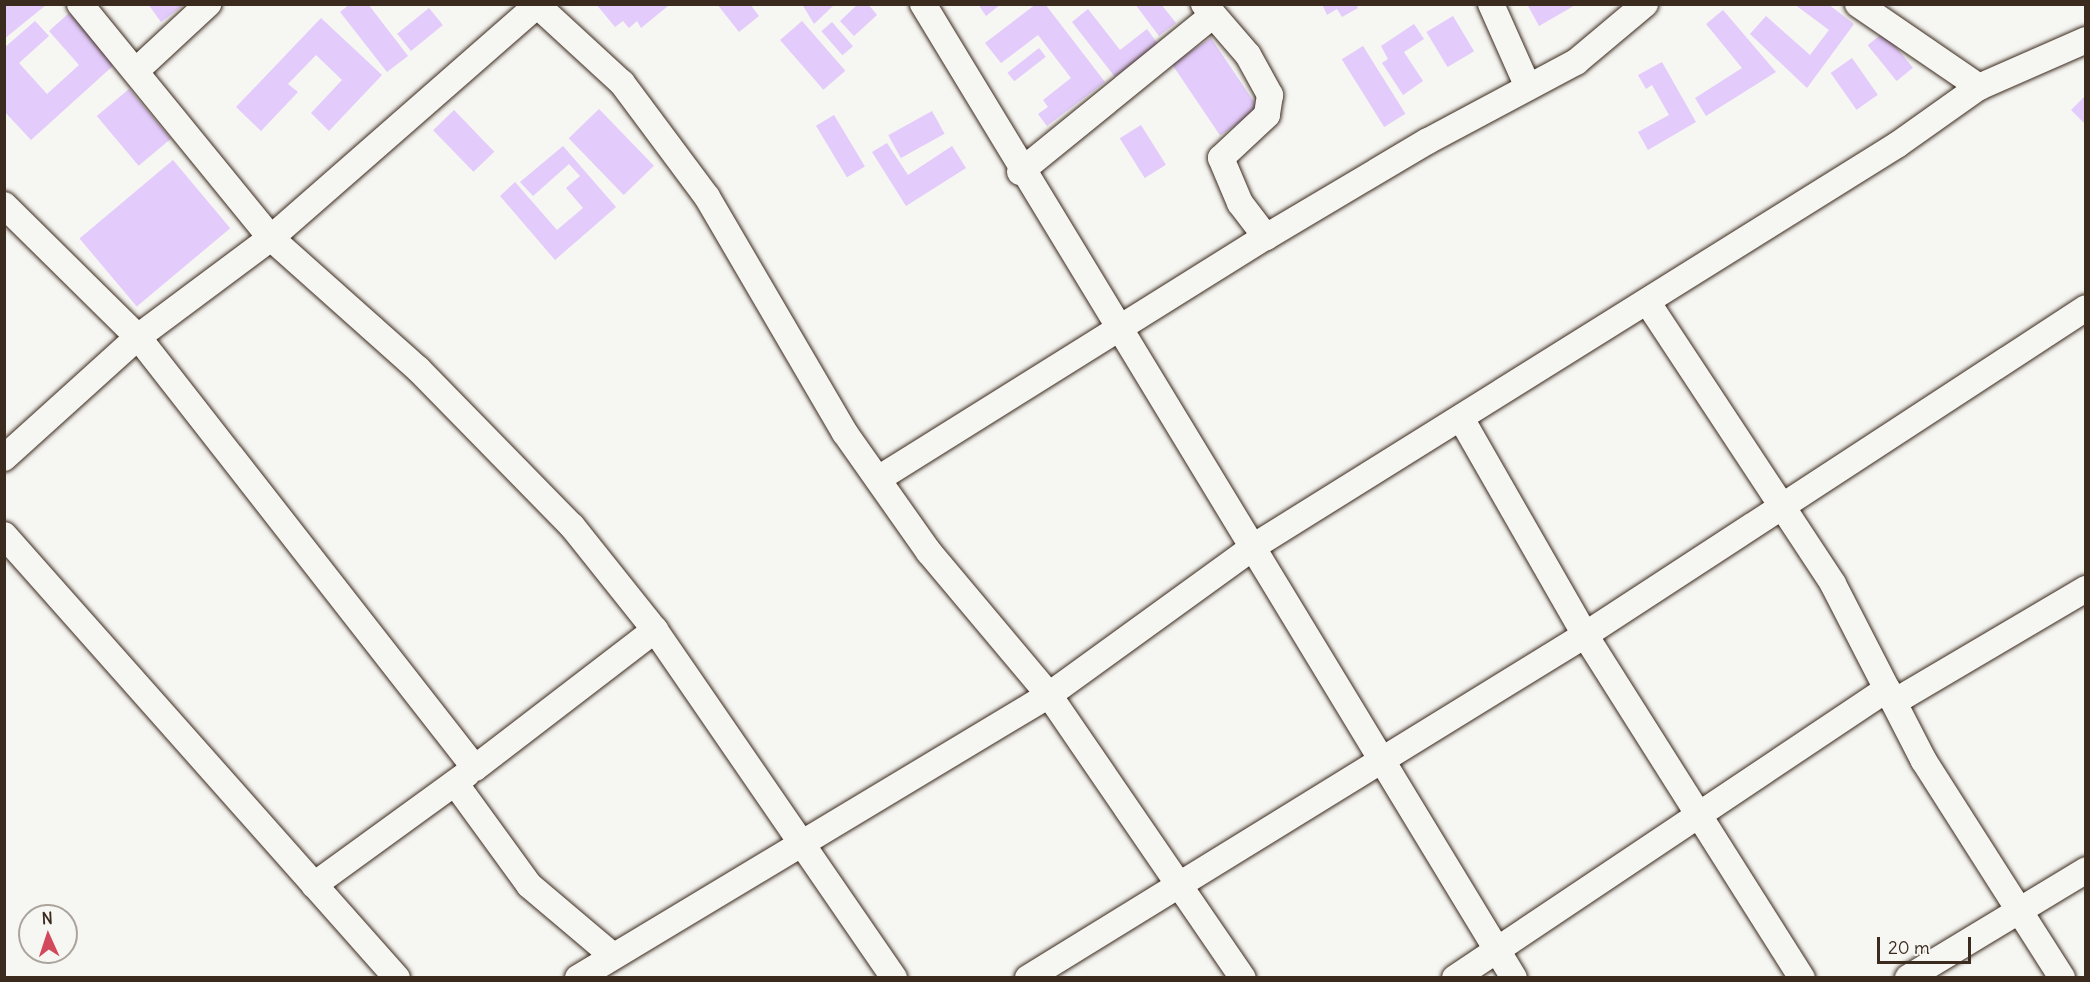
<!DOCTYPE html>
<html>
<head>
<meta charset="utf-8">
<style>
  body { margin:0 }
  #map { position:relative; width:2090px; height:982px; overflow:hidden; background:#f6f6f2; font-family:Delius,sans-serif }
  div>[style] { position:absolute }
  [style*='--x'] { left:calc(var(--x)*1px); top:calc(var(--y)*1px); width:calc(var(--w)*1px); rotate:calc(var(--a)*1deg) }
  .building>* { inset:0; background:#e3cbfb; transform-origin:0 0 }
  .roads { filter:drop-shadow(0 0 2px #3b2a1e) drop-shadow(0 0 2px #3b2a1e) }
  .minor>* { height:26px; margin:-13px; padding:0 13px; transform-origin:13px; border-radius:13px; background:#f6f6f2 }
  span { translate:-50% -50%; white-space:nowrap; text-align:center; line-height:1.15; -webkit-text-stroke:4.5px #f6f6f2; paint-order:stroke }
  .frame { position:absolute; inset:0; border:6px solid #3b2a1e; pointer-events:none }
  .north { position:absolute; left:18px; top:904px; width:60px; height:60px; box-sizing:border-box; background:#f6f6f2; border:2px solid #aba49d; border-radius:50%; rotate:357deg; font-size:16px; font-weight:700; line-height:24px; text-align:center; color:#3b2a1e }
  .north::after { content:''; display:block; margin:auto; width:21px; height:27px; background:#d1495b; clip-path:polygon(50% 0,100% 100%,50% 72%,0 100%) }
  .scale { position:absolute; left:1877px; top:937px; width:94px; height:27px; box-sizing:border-box; border:3px solid #3b2a1e; border-top:0; padding-left:8px; font-size:18px; line-height:21px; white-space:nowrap; color:#3b2a1e; -webkit-text-stroke:4px #f6f6f2; paint-order:stroke }
</style>
</head>
<body>
<div id="map">
  <div class="building">
    <i style="clip-path:polygon(148px 4px,185px 4px,161px 22px)"></i>
    <i style="clip-path:polygon(350px 4px,368px 4px,408px 56px,387px 72px,340px 12px)"></i>
    <i style="clip-path:polygon(596px 4px,666px 4px,668px 6px,641px 28px,637px 21px,629px 28px,623px 21px,615px 27px)"></i>
    <i style="clip-path:polygon(717px 4px,750px 4px,759px 16px,739px 32px)"></i>
    <i style="clip-path:polygon(802px 4px,835px 4px,814px 24px)"></i>
    <i style="clip-path:polygon(858px 4px,868px 4px,877px 15px,854px 36px,840px 21px)"></i>
    <i style="clip-path:polygon(978px 4px,1001px 4px,986px 16px)"></i>
    <i style="clip-path:polygon(1036px 4px,1045px 4px,1105px 82px,1047px 126px,1038px 114px,1048px 107px,1043px 100px,1071px 78px,1038px 35px,1001px 63px,985px 43px)"></i>
    <i style="clip-path:polygon(1135px 4px,1161px 4px,1176px 23px,1159px 36px)"></i>
    <i style="clip-path:polygon(1322px 4px,1356px 4px,1358px 8px,1342px 17px,1337px 9px,1327px 15px)"></i>
    <i style="clip-path:polygon(1527px 4px,1577px 4px,1539px 26px)"></i>
    <i style="clip-path:polygon(1794px 4px,1828px 4px,1854px 24px,1807px 88px,1750px 34px,1766px 16px,1810px 55px,1829px 30px)"></i>
    <i style="clip-path:polygon(4px 5px,46px 5px,4px 39px)"></i>
    <i style="left:429px;top:8px;width:22px;height:41px;rotate:51deg"></i>
    <i style="clip-path:polygon(1088px 9px,1120px 50px,1147px 29px,1158px 44px,1115px 77px,1072px 22px)"></i>
    <i style="clip-path:polygon(1723px 10px,1776px 72px,1706px 116px,1695px 98px,1742px 68px,1706px 24px)"></i>
    <i style="clip-path:polygon(69px 13px,115px 64px,31px 140px,4px 111px,4px 48px,35px 21px,49px 36px,19px 63px,47px 94px,79px 65px,49px 31px)"></i>
    <i style="left:1453px;top:16px;width:41px;height:31px;rotate:59deg"></i>
    <i style="clip-path:polygon(321px 18px,382px 75px,329px 131px,311px 113px,342px 80px,316px 55px,288px 84px,298px 92px,261px 131px,236px 107px)"></i>
    <i style="left:802px;top:21px;width:66px;height:29px;rotate:49deg"></i>
    <i style="left:832px;top:22px;width:32px;height:14px;rotate:49deg"></i>
    <i style="clip-path:polygon(1414px 24px,1424px 39px,1404px 52px,1423px 81px,1403px 95px,1382px 63px,1388px 59px,1381px 46px)"></i>
    <i style="left:1884px;top:32px;width:46px;height:21px;rotate:51deg"></i>
    <i style="left:1211px;top:38px;width:86px;height:47px;rotate:56deg"></i>
    <i style="left:1363px;top:46px;width:80px;height:25px;rotate:58deg"></i>
    <i style="left:1039px;top:48px;width:11px;height:40px;rotate:52deg"></i>
    <i style="left:1852px;top:58px;width:45px;height:26px;rotate:55deg"></i>
    <i style="clip-path:polygon(1662px 62px,1696px 122px,1648px 150px,1638px 132px,1669px 115px,1652px 85px,1646px 89px,1638px 75px)"></i>
    <i style="left:129px;top:89px;width:65px;height:42px;rotate:50deg"></i>
    <i style="clip-path:polygon(2086px 95px,2086px 125px,2071px 110px)"></i>
    <i style="left:599px;top:109px;width:79px;height:42px;rotate:46deg"></i>
    <i style="left:454px;top:110px;width:58px;height:29px;rotate:46deg"></i>
    <i style="left:932px;top:111px;width:26px;height:50px;rotate:61deg"></i>
    <i style="left:834px;top:115px;width:60px;height:21px;rotate:59deg"></i>
    <i style="left:1141px;top:125px;width:47px;height:25px;rotate:58deg"></i>
    <i style="clip-path:polygon(887px 143px,908px 175px,952px 146px,966px 168px,906px 206px,872px 152px)"></i>
    <i style="clip-path:polygon(563px 146px,616px 207px,555px 260px,500px 196px,515px 182px,557px 230px,583px 208px,566px 188px,580px 176px,569px 164px,533px 196px,520px 182px)"></i>
    <i style="left:173px;top:160px;width:89px;height:122px;rotate:50deg"></i>
  </div>
  <div class="roads">
    <div class="minor">
      <i style="--x:80;--y:4;--w:302;--a:50.8"></i>
      <i style="--x:271;--y:238;--w:197;--a:41.7"></i>
      <i style="--x:418;--y:369;--w:220;--a:45.6"></i>
      <i style="--x:572;--y:526;--w:133;--a:51.4"></i>
      <i style="--x:655;--y:630;--w:422;--a:55.5"></i>
      <i style="--x:536;--y:4;--w:117;--a:42.6"></i>
      <i style="--x:622;--y:83;--w:142;--a:53.3"></i>
      <i style="--x:707;--y:197;--w:273;--a:59.7"></i>
      <i style="--x:845;--y:433;--w:146;--a:54.8"></i>
      <i style="--x:929;--y:552;--w:187;--a:50"></i>
      <i style="--x:1049;--y:695;--w:343;--a:55.6"></i>
      <i style="--x:923;--y:4;--w:1139;--a:58.75"></i>
      <i style="--x:1204;--y:4;--w:67;--a:49.2"></i>
      <i style="--x:1248;--y:55;--w:46;--a:61.2"></i>
      <i style="--x:1270;--y:95;--w:20;--a:99"></i>
      <i style="--x:1267;--y:115;--w:63;--a:136.9"></i>
      <i style="--x:1221;--y:158;--w:49;--a:67.1"></i>
      <i style="--x:1240;--y:203;--w:43;--a:52.6"></i>
      <i style="--x:1491;--y:4;--w:91;--a:66"></i>
      <i style="--x:1858;--y:4;--w:147;--a:34.4"></i>
      <i style="--x:138;--y:69;--w:96;--a:-42.9"></i>
      <i style="--x:1020;--y:172;--w:249;--a:-39.1"></i>
      <i style="--x:4;--y:205;--w:188;--a:44.6"></i>
      <i style="--x:138;--y:337;--w:547;--a:51.98"></i>
      <i style="--x:475;--y:768;--w:227;--a:-37.5"></i>
      <i style="--x:1648;--y:303;--w:336;--a:56.6"></i>
      <i style="--x:1833;--y:584;--w:199;--a:62.8"></i>
      <i style="--x:1924;--y:761;--w:257;--a:57.5"></i>
      <i style="--x:1462;--y:420;--w:248;--a:60.2"></i>
      <i style="--x:1585;--y:635;--w:406;--a:57.7"></i>
      <i style="--x:4;--y:458;--w:181;--a:-42.1"></i>
      <i style="--x:138;--y:337;--w:166;--a:-36.7"></i>
      <i style="--x:271;--y:238;--w:355;--a:-41.2"></i>
      <i style="--x:878;--y:479;--w:457;--a:-32"></i>
      <i style="--x:1266;--y:237;--w:188;--a:-30.7"></i>
      <i style="--x:1428;--y:141;--w:168;--a:-28.1"></i>
      <i style="--x:1576;--y:62;--w:90;--a:-40"></i>
      <i style="--x:4;--y:535;--w:592;--a:48.42"></i>
      <i style="--x:1894;--y:702;--w:223;--a:-30.5"></i>
      <i style="--x:455;--y:783;--w:126;--a:54"></i>
      <i style="--x:529;--y:885;--w:110;--a:40.2"></i>
      <i style="--x:314;--y:885;--w:189;--a:-36"></i>
      <i style="--x:578;--y:978;--w:549;--a:-31"></i>
      <i style="--x:1049;--y:695;--w:256;--a:-35.9"></i>
      <i style="--x:1256;--y:545;--w:756;--a:-31.97"></i>
      <i style="--x:1897;--y:145;--w:100;--a:-35.3"></i>
      <i style="--x:1979;--y:87;--w:117;--a:-23.7"></i>
      <i style="--x:1028;--y:978;--w:654;--a:-31.62"></i>
      <i style="--x:1585;--y:635;--w:598;--a:-33.13"></i>
      <i style="--x:1455;--y:978;--w:520;--a:-33.78"></i>
      <i style="--x:1908;--y:978;--w:208;--a:-31.2"></i>
    </div>
  </div>
  <div class="frame"></div>
  <div class="north">N</div>
  <div class="scale">20 m</div>
</div>
</body>
</html>
